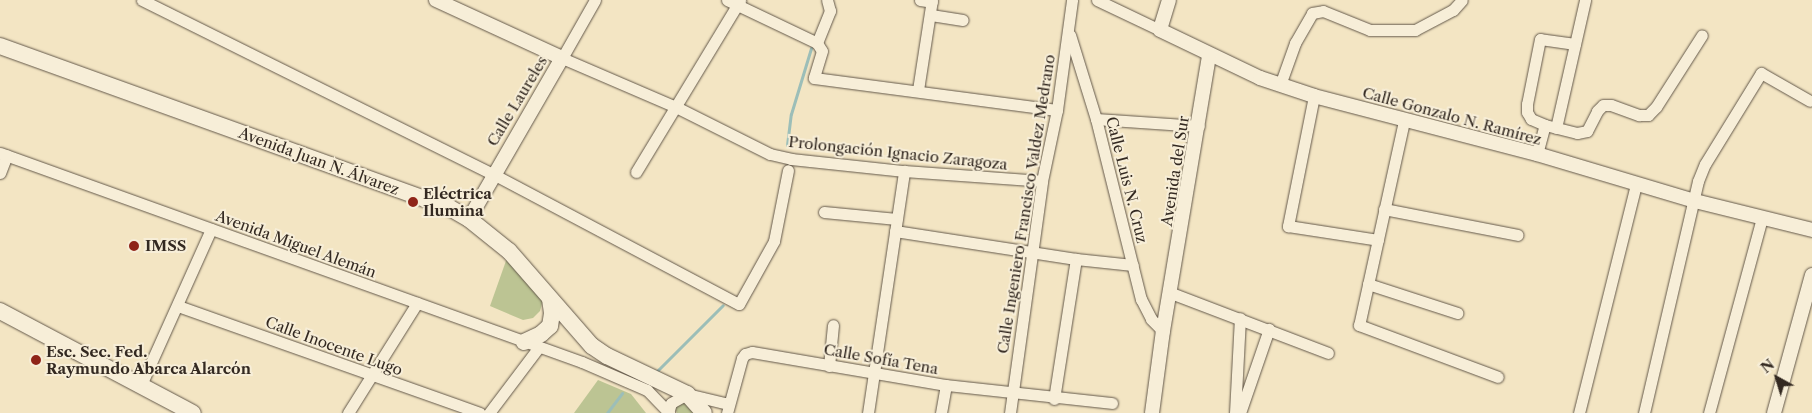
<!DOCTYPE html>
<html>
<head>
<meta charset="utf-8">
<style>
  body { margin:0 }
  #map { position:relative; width:1812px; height:413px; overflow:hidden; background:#f3e5c3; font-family:"Libre Caslon Text",serif }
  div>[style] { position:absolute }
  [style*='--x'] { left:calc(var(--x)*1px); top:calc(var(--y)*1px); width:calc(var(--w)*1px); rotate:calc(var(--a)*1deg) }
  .green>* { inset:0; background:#bcc493 }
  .stream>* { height:3px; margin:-1.5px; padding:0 1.5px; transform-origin:1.5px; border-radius:1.5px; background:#9cbeb8 }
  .roads { filter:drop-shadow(0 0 1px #63584a) drop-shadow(0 0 1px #63584a) }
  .minor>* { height:11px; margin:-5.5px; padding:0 5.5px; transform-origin:5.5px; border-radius:5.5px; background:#f7eed8 }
  .tertiary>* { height:14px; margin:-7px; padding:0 7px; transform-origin:7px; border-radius:7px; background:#f7eed8 }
  .secondary>* { height:16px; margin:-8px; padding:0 8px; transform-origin:8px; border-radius:8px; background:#f7eed8 }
  .dots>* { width:14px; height:14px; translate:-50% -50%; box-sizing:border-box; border:2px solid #f7eed8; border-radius:50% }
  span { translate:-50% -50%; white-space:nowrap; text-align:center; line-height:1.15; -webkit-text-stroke:4px #f7eed8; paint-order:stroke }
  .street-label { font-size:15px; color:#332921 }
  .poi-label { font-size:15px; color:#332921; font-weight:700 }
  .left { translate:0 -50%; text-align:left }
  .north { position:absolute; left:1752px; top:353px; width:50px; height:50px; -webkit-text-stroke:4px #f7eed8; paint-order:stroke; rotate:321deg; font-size:14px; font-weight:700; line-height:20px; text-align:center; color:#332921 }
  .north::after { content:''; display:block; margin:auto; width:18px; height:22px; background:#332921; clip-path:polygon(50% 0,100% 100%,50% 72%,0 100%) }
</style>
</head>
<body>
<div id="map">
  <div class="green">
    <i style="clip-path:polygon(507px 258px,543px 300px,540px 311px,533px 318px,523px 320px,490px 306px)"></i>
    <i style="clip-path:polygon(598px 380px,631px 394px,646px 413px,574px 413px)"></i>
    <i style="clip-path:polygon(685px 402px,697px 413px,677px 413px,675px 408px,679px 403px)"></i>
  </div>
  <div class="stream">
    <i style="--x:787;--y:145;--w:31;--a:-83"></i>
    <i style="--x:791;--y:114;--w:69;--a:-73.1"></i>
    <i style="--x:657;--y:371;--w:93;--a:-45"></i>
    <i style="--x:607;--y:413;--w:25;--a:-53"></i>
  </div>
  <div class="roads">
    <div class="minor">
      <i style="--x:142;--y:0;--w:392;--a:26.4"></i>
      <i style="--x:493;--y:174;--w:278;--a:27.9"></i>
      <i style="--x:739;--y:304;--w:72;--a:-60.9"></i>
      <i style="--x:774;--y:241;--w:72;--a:-78.8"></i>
      <i style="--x:595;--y:0;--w:67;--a:119.6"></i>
      <i style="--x:562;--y:58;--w:124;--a:23.3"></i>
      <i style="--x:676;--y:107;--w:105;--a:26.6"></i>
      <i style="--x:770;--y:154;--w:22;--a:13"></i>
      <i style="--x:791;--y:159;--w:114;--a:6.1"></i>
      <i style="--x:904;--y:171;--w:138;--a:4.1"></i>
      <i style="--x:727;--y:0;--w:100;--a:25.5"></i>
      <i style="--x:817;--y:43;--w:9;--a:58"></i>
      <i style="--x:822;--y:51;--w:28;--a:107"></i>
      <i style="--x:814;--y:78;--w:245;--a:7.5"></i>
      <i style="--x:920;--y:0;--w:12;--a:9"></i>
      <i style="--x:1097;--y:0;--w:70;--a:25.5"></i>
      <i style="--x:931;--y:15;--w:32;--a:9"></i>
      <i style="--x:1070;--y:35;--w:88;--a:72.8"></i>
      <i style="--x:1096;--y:119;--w:186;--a:76"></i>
      <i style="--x:1141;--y:299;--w:22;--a:63"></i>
      <i style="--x:1151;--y:319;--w:17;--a:45"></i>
      <i style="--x:817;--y:43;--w:35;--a:-68"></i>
      <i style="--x:830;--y:11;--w:11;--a:-105"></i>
      <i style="--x:1575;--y:44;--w:35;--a:-172"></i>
      <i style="--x:1540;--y:39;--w:66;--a:101.3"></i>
      <i style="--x:1527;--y:104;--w:8;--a:90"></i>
      <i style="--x:1527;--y:112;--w:8;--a:60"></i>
      <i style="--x:1531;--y:119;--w:15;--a:23"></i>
      <i style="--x:1545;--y:125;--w:33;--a:14"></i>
      <i style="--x:1577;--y:133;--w:10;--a:-11"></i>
      <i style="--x:1587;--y:131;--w:22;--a:-63"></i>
      <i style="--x:1597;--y:111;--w:8;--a:-45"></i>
      <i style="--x:1603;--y:105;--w:8;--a:0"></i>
      <i style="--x:1611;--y:105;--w:30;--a:20"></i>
      <i style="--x:1639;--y:115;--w:9;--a:0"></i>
      <i style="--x:1648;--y:115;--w:11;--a:-45"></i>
      <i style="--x:1656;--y:107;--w:85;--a:-57.4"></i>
      <i style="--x:1280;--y:85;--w:45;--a:-70.3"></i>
      <i style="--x:1295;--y:43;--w:34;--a:-60"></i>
      <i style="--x:1312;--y:13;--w:11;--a:-10"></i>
      <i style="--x:1323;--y:11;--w:51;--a:22"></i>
      <i style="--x:1370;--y:30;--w:45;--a:0"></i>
      <i style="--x:1415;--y:30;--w:43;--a:-27.8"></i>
      <i style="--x:1453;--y:10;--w:13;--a:-48"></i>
      <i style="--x:918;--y:90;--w:91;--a:-81.2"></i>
      <i style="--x:1314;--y:96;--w:133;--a:101.3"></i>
      <i style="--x:1288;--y:226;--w:91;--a:8.8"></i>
      <i style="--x:1096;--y:119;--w:103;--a:3.9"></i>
      <i style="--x:1404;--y:121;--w:209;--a:102.4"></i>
      <i style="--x:1359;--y:325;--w:148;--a:20.5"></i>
      <i style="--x:1556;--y:128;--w:131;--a:-77.2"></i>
      <i style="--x:0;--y:153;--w:618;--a:19.75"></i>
      <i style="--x:582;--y:362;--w:71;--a:23.3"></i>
      <i style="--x:647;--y:390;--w:32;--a:46"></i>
      <i style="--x:1537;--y:154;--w:30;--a:-75"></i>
      <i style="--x:636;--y:172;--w:201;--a:-58.8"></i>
      <i style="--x:0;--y:173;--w:19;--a:-69"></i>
      <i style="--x:1384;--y:209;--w:136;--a:11"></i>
      <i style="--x:824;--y:212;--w:73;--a:5.5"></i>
      <i style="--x:895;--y:231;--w:183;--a:8.8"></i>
      <i style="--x:1076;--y:259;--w:57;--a:6"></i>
      <i style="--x:1368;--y:284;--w:94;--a:18"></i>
      <i style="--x:1171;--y:293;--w:168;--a:20.9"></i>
      <i style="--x:178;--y:306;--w:320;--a:19.5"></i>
      <i style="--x:829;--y:366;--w:41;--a:-84.4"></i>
      <i style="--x:141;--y:385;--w:171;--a:-65.8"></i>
      <i style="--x:1054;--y:399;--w:142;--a:-81.1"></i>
      <i style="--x:348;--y:413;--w:130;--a:-57.9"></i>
      <i style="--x:489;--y:413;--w:83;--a:-52.9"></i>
      <i style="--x:668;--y:413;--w:10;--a:-73"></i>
      <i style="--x:671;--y:403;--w:18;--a:-29"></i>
      <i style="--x:687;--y:394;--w:42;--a:13.7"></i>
      <i style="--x:727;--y:413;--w:57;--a:-74.7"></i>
      <i style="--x:742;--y:358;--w:5;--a:-53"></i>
      <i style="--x:745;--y:354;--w:7;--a:-16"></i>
      <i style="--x:752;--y:352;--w:197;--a:9.7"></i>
      <i style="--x:946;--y:385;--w:167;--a:6.2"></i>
      <i style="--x:868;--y:413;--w:245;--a:-81.5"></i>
      <i style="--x:941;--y:413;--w:28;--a:-80"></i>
      <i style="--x:1010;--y:413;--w:234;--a:-82.1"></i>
      <i style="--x:1042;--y:181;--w:73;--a:-78.1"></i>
      <i style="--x:1057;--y:110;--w:111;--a:-82.2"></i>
      <i style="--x:1235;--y:413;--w:95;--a:-87"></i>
      <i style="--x:1240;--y:413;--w:89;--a:-71"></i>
      <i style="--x:1579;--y:413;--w:236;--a:-76"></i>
      <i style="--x:1644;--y:413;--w:238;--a:-76.9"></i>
      <i style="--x:1698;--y:181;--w:18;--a:-68"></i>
      <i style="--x:1705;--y:164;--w:107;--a:-58.4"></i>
      <i style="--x:1761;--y:73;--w:56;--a:29.7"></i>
      <i style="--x:1709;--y:413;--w:202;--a:-74.8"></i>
    </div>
    <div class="tertiary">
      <i style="--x:436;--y:0;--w:139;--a:24.7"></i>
      <i style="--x:562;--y:58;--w:186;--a:120"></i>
      <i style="--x:1169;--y:0;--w:31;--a:107"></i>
      <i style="--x:1160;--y:30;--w:111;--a:25.6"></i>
      <i style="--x:1260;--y:78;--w:57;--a:18.4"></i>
      <i style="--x:1314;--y:96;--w:230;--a:14.6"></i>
      <i style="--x:1537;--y:154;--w:165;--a:16.6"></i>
      <i style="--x:1695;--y:201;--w:121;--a:13.9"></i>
      <i style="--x:1152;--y:413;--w:83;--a:-82.4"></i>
      <i style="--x:1163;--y:331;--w:280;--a:-80.5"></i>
      <i style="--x:1774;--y:413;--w:143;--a:-74.6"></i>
    </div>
    <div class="secondary">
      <i style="--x:0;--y:46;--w:478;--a:19.8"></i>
      <i style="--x:450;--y:208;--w:22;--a:30"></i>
      <i style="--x:469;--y:219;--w:51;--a:38.7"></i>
      <i style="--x:509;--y:251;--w:126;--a:48.9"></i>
      <i style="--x:592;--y:346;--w:18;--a:34"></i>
      <i style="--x:607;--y:356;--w:89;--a:25.4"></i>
      <i style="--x:687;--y:394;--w:25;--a:48"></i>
      <i style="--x:0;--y:311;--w:218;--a:27.9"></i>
      <i style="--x:524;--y:342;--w:19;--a:-25"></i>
      <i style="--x:541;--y:334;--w:12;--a:-42"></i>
      <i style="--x:550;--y:326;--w:13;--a:-81"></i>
      <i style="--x:552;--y:313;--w:14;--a:-98"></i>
    </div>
  </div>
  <div class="dots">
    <i style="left:413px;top:202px;background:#8f2418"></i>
    <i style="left:134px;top:246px;background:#8f2418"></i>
    <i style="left:36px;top:360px;background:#8f2418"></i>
  </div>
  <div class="street-label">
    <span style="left:517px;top:101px;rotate:-59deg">Calle Laureles</span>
    <span style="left:1452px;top:116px;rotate:15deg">Calle Gonzalo N. Ramírez</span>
    <span style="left:898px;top:153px;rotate:6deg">Prolongación Ignacio Zaragoza</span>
    <span style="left:319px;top:161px;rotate:20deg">Avenida Juan N. Álvarez</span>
    <span style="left:1175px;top:171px;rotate:-81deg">Avenida del Sur</span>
    <span style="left:1127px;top:180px;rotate:76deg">Calle Luis N. Cruz</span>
    <span style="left:1026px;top:204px;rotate:-81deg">Calle Ingeniero Francisco Valdez Medrano</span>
    <span style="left:296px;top:244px;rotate:20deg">Avenida Miguel Alemán</span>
    <span style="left:334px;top:346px;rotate:20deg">Calle Inocente Lugo</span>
    <span style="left:881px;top:359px;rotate:10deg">Calle Sofía Tena</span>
  </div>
  <div class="poi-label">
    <span class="left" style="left:423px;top:202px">Eléctrica<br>Ilumina</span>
    <span class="left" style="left:145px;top:246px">IMSS</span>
    <span class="left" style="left:46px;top:360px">Esc. Sec. Fed.<br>Raymundo Abarca Alarcón</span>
  </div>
  <div class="north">N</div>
</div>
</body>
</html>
